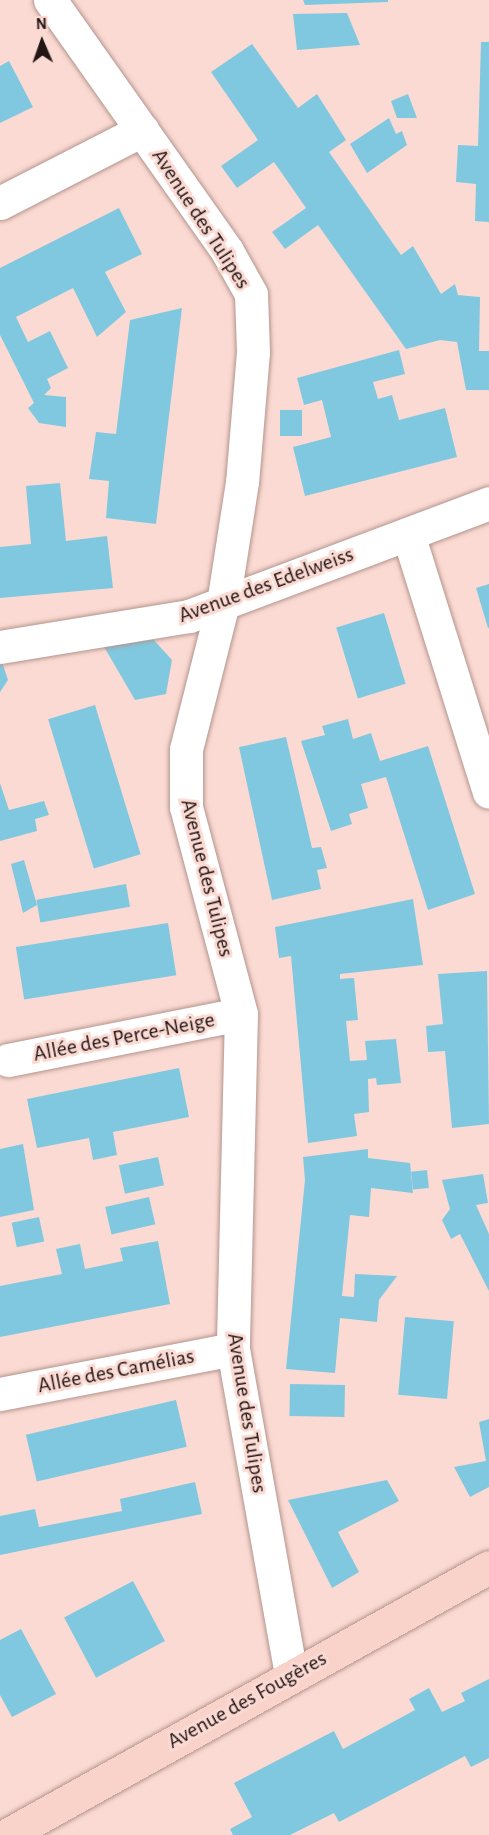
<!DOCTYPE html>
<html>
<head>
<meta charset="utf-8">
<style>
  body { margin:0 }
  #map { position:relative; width:489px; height:1835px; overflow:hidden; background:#fbdad3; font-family:"Alegreya Sans",sans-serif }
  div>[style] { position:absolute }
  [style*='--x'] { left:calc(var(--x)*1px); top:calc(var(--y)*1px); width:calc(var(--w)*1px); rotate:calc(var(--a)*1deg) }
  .building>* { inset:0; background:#80c8df; transform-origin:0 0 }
  .roads { filter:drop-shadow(0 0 2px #b3958e) drop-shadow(0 0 2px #b3958e) }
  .street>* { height:33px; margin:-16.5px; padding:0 16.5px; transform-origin:16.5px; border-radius:16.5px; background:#fff }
  .secondary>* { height:33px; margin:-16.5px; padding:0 16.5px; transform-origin:16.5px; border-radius:16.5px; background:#f9d2ca }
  span { translate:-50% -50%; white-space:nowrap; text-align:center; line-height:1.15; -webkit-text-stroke:6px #fbdad3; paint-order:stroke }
  .street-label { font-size:22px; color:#211614 }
  .north { position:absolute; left:12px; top:12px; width:60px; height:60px; -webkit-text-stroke:4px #fbdad3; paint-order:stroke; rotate:358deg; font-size:16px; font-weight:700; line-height:24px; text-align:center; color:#211614 }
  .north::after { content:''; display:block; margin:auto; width:21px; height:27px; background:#211614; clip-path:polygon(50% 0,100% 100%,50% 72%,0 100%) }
</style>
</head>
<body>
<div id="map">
  <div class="building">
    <i style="clip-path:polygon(303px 0,388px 0,388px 2px,305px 5px)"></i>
    <i style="clip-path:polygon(347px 13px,360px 45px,297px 50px,293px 14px)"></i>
    <i style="clip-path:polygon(481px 42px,489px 42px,489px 222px,475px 221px,476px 184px,456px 182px,458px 145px,478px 146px)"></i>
    <i style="clip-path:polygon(252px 44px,298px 108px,317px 94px,346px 140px,329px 152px,401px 255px,413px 246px,441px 294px,455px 284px,458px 295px,480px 297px,479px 351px,489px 351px,489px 390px,466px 390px,457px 342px,440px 340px,406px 349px,318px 225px,285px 249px,272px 232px,306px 208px,274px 162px,237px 188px,221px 166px,258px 140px,211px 72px)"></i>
    <i style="clip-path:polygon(9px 61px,33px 107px,0 123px,0 66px)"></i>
    <i style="clip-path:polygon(408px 94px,417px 118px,397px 118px,391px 101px)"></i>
    <i style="clip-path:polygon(389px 118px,396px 134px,402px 131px,407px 145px,367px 173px,350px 144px)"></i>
    <i style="clip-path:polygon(119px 208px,142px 254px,105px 272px,126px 312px,97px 337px,73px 288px,16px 317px,28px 342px,50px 331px,68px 368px,47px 379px,51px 388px,44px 395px,66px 397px,66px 427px,39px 423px,28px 408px,34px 403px,0 335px,0 268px)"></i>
    <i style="clip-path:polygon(182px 308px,156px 524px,106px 518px,109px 481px,89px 479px,96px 432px,116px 434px,130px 320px)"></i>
    <i style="clip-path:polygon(399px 350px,405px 374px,373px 382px,378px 399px,392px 395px,399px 420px,445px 408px,457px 457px,305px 496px,293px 447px,331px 437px,322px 400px,304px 405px,297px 378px)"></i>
    <i style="left:280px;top:410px;width:22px;height:26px"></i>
    <i style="clip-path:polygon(60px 483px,66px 541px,107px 536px,113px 588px,0 598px,0 547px,31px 544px,26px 486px)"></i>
    <i style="clip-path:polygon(489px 584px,489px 628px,488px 628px,476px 588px)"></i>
    <i style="left:384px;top:613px;width:74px;height:50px;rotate:73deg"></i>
    <i style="clip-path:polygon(152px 638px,172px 660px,166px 694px,135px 700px,103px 645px)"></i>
    <i style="clip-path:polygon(0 656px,8px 680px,0 692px)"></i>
    <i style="left:95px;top:705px;width:156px;height:49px;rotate:73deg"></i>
    <i style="clip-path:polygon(348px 719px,353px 739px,371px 733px,380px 761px,428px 746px,475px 894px,428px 910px,386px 777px,361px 784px,368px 808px,349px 814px,352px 824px,331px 831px,301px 741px,325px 735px,322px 726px)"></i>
    <i style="clip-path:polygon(286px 737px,312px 848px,321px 847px,327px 868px,317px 870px,321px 889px,272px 900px,239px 747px)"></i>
    <i style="clip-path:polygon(0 783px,9px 810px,44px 801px,49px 815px,35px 819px,37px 831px,0 841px)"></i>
    <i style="clip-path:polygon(24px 860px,37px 905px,23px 913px,11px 864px)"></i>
    <i style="left:126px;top:884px;width:23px;height:91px;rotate:80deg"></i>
    <i style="clip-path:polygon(413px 899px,423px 965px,340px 974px,340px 979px,354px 978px,358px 1020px,346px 1021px,350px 1061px,367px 1060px,365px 1041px,396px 1039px,401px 1083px,377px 1085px,376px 1078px,368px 1079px,369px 1112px,354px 1114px,357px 1136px,308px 1143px,291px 956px,279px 958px,275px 927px)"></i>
    <i style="left:168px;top:923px;width:53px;height:154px;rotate:81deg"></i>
    <i style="clip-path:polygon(487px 971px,489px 1124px,452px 1128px,445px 1051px,428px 1052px,426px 1026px,443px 1024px,438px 974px)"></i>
    <i style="clip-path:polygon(179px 1068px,189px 1117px,113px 1132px,117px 1155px,93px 1160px,89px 1138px,37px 1148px,27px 1099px)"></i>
    <i style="clip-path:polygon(23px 1144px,34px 1210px,0 1217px,0 1149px)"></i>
    <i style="clip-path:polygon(368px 1149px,368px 1158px,410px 1163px,413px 1193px,371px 1188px,369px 1217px,350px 1215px,342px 1296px,354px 1297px,355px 1274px,397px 1276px,379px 1300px,377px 1322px,340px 1318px,335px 1373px,286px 1369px,305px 1180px,303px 1157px)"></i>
    <i style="left:158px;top:1157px;width:29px;height:40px;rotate:78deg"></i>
    <i style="left:427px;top:1170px;width:18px;height:16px;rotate:84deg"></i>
    <i style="clip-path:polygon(483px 1174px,488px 1203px,476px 1205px,489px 1234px,489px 1291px,460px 1234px,451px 1239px,442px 1220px,450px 1209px,442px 1180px)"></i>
    <i style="left:149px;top:1197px;width:28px;height:45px;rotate:77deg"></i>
    <i style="left:39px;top:1217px;width:25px;height:28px;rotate:78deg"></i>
    <i style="clip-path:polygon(158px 1241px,170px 1304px,0 1337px,0 1286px,62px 1274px,56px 1249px,80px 1244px,85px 1269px,123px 1261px,120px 1248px)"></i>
    <i style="left:405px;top:1317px;width:49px;height:78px;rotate:5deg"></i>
    <i style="left:290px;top:1384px;width:55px;height:32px;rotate:1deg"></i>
    <i style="left:176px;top:1400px;width:48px;height:154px;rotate:77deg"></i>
    <i style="clip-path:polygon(489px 1419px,489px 1487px,470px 1497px,454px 1467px,486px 1461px,479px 1422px)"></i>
    <i style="clip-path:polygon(387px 1480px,399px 1501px,338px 1532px,359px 1572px,332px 1588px,288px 1500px)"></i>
    <i style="clip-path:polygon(195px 1482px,202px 1514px,0 1555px,0 1516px,35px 1509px,39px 1527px,122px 1511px,120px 1499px)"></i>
    <i style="left:133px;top:1581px;width:68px;height:78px;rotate:62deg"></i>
    <i style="clip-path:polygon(21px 1629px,56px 1694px,12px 1717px,0 1695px,0 1640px)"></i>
    <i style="clip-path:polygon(489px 1679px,489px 1758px,471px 1767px,465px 1756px,339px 1822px,334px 1813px,290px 1835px,233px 1835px,230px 1829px,252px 1817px,234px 1783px,334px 1731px,343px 1749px,415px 1710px,409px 1699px,429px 1688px,442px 1712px,465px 1701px,461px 1693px)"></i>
  </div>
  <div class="roads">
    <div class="street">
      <i style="--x:50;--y:0;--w:307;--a:54.8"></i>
      <i style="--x:227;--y:251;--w:49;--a:60.8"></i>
      <i style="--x:251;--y:294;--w:58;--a:88"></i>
      <i style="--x:253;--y:352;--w:130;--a:94.8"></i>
      <i style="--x:242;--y:482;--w:122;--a:98.9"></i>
      <i style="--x:223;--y:603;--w:151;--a:104.2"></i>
      <i style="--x:186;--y:749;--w:58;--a:90"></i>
      <i style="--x:186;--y:807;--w:214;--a:75.1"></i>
      <i style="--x:241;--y:1014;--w:335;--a:91.4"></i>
      <i style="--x:233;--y:1349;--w:331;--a:79.9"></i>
      <i style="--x:0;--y:203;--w:160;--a:-27.2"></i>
      <i style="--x:408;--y:534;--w:270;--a:72.6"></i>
      <i style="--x:0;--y:647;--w:192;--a:-9.3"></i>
      <i style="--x:189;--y:616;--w:321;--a:-20.6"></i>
      <i style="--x:8;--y:1060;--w:237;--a:-11.2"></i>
      <i style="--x:0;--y:1394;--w:237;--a:-10.9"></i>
    </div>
    <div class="secondary">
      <i style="--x:7;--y:1835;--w:551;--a:-29.07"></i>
    </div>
  </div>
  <div class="street-label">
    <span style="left:201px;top:219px;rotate:57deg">Avenue des Tulipes</span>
    <span style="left:266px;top:585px;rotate:-20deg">Avenue des Edelweiss</span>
    <span style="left:207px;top:878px;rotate:76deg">Avenue des Tulipes</span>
    <span style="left:124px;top:1037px;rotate:-11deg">Allée des Perce-Neige</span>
    <span style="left:116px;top:1371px;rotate:-11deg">Allée des Camélias</span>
    <span style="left:247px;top:1413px;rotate:81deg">Avenue des Tulipes</span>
    <span style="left:247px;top:1700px;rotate:-29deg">Avenue des Fougères</span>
  </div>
  <div class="north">N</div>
</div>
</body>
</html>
